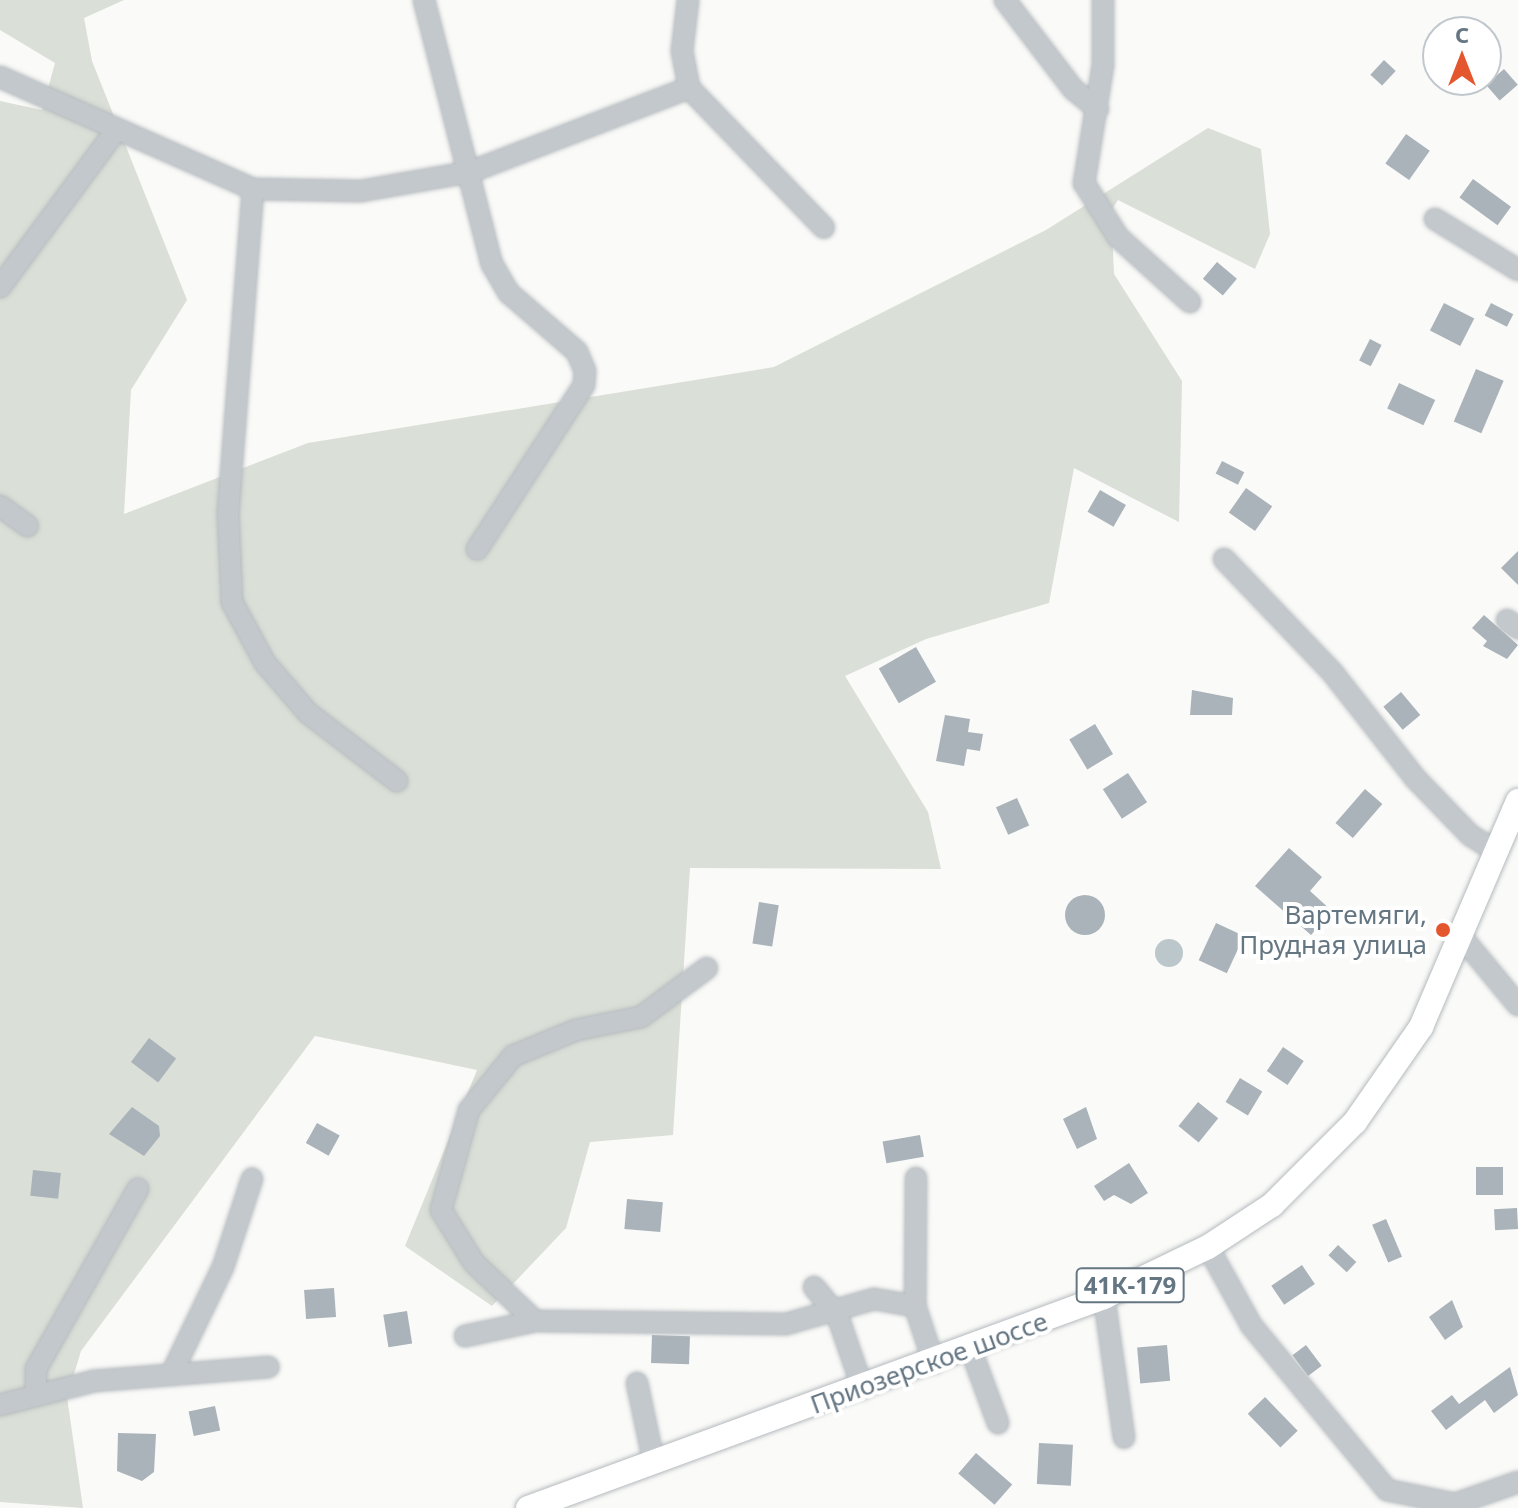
<!DOCTYPE html>
<html>
<head>
<meta charset="utf-8">
<style>
  body { margin:0 }
  #map { position:relative; width:1518px; height:1508px; overflow:hidden; background:#fafaf8; font-family:"Noto Sans",sans-serif }
  div>[style] { position:absolute }
  [style*='--x'] { left:calc(var(--x)*1px); top:calc(var(--y)*1px); width:calc(var(--w)*1px); rotate:calc(var(--a)*1deg) }
  .green>* { inset:0; background:#dadfd7 }
  .water>* { inset:0; background:#bbc7cb }
  .round { border-radius:50% }
  .building>* { inset:0; background:#aab3b9; transform-origin:0 0 }
  .roads { filter:drop-shadow(0 0 2px #b5babe) drop-shadow(0 0 2px #b5babe) }
  .minor>* { height:20px; margin:-10px; padding:0 10px; transform-origin:10px; border-radius:10px; background:#c3c8cc }
  .major>* { height:24px; margin:-12px; padding:0 12px; transform-origin:12px; border-radius:12px; background:#fff }
  .dots>* { width:22px; height:22px; translate:-50% -50%; box-sizing:border-box; border:4px solid #fff; border-radius:50% }
  span { translate:-50% -50%; white-space:nowrap; text-align:center; line-height:1.15; -webkit-text-stroke:8px #fff; paint-order:stroke }
  .shield-label span { padding:2px 6px; background:#fff; border:2px solid; border-radius:6px; -webkit-text-stroke-width:0 }
  .shield-label { font-size:24px; color:#657683; font-weight:700 }
  .poi-label { font-size:26px; color:#657683 }
  .right { translate:-100% -50%; text-align:right }
  .street-label { font-size:26px; color:#657683 }
  .north { position:absolute; left:1422px; top:16px; width:80px; height:80px; box-sizing:border-box; background:#fff; border:2px solid #c1c8cd; border-radius:50%; rotate:0deg; font-size:22px; font-weight:700; line-height:32px; text-align:center; color:#657683 }
  .north::after { content:''; display:block; margin:auto; width:28px; height:36px; background:#e4572e; clip-path:polygon(50% 0,100% 100%,50% 72%,0 100%) }
</style>
</head>
<body>
<div id="map">
  <div class="green">
    <i style="clip-path:polygon(0 0,124px 0,84px 18px,92px 61px,187px 300px,131px 390px,124px 514px,308px 443px,774px 367px,1046px 230px,1208px 128px,1261px 149px,1270px 234px,1255px 269px,1118px 200px,1111px 211px,1114px 274px,1182px 381px,1179px 522px,1074px 468px,1049px 603px,926px 639px,845px 676px,928px 812px,941px 869px,690px 868px,673px 1135px,590px 1142px,566px 1228px,492px 1306px,405px 1246px,477px 1070px,315px 1036px,81px 1351px,67px 1397px,83px 1508px,0 1502px,0 101px,42px 110px,55px 63px,0 30px)"></i>
  </div>
  <div class="water">
    <i class="round" style="left:1155px;top:939px;width:28px;height:28px"></i>
  </div>
  <div class="building">
    <i style="left:1384px;top:60px;width:16px;height:20px;rotate:43deg"></i>
    <i style="left:1504px;top:69px;width:21px;height:24px;rotate:49deg"></i>
    <i style="left:1406px;top:134px;width:29px;height:36px;rotate:35deg"></i>
    <i style="left:1473px;top:179px;width:47px;height:23px;rotate:36deg"></i>
    <i style="left:1217px;top:262px;width:26px;height:22px;rotate:40deg"></i>
    <i style="left:1444px;top:303px;width:34px;height:31px;rotate:27deg"></i>
    <i style="left:1491px;top:303px;width:25px;height:14px;rotate:27deg"></i>
    <i style="left:1370px;top:339px;width:13px;height:24px;rotate:27deg"></i>
    <i style="left:1476px;top:369px;width:30px;height:57px;rotate:23deg"></i>
    <i style="left:1399px;top:383px;width:40px;height:28px;rotate:25deg"></i>
    <i style="left:1222px;top:461px;width:25px;height:14px;rotate:27deg"></i>
    <i style="left:1246px;top:488px;width:32px;height:30px;rotate:35deg"></i>
    <i style="left:1100px;top:490px;width:30px;height:25px;rotate:30deg"></i>
    <i style="clip-path:polygon(1518px 551px,1518px 585px,1501px 568px)"></i>
    <i style="clip-path:polygon(1484px 615px,1518px 645px,1507px 659px,1483px 646px,1487px 641px,1472px 628px)"></i>
    <i style="left:916px;top:647px;width:40px;height:43px;rotate:60deg"></i>
    <i style="clip-path:polygon(1192px 690px,1233px 698px,1232px 715px,1190px 715px)"></i>
    <i style="left:1401px;top:692px;width:30px;height:23px;rotate:50deg"></i>
    <i style="clip-path:polygon(945px 715px,970px 719px,968px 732px,983px 734px,980px 751px,967px 749px,964px 766px,936px 761px)"></i>
    <i style="left:1095px;top:724px;width:35px;height:30px;rotate:59deg"></i>
    <i style="left:1128px;top:773px;width:35px;height:30px;rotate:57deg"></i>
    <i style="left:1365px;top:789px;width:23px;height:45px;rotate:41deg"></i>
    <i style="left:1017px;top:798px;width:30px;height:23px;rotate:66deg"></i>
    <i style="clip-path:polygon(1289px 848px,1322px 877px,1310px 891px,1332px 911px,1311px 935px,1255px 886px)"></i>
    <i class="round" style="left:1065px;top:895px;width:40px;height:40px"></i>
    <i style="left:759px;top:902px;width:20px;height:42px;rotate:9deg"></i>
    <i style="left:1216px;top:923px;width:31px;height:41px;rotate:25deg"></i>
    <i style="left:149px;top:1038px;width:34px;height:30px;rotate:37deg"></i>
    <i style="left:1283px;top:1047px;width:25px;height:29px;rotate:34deg"></i>
    <i style="left:1240px;top:1078px;width:26px;height:28px;rotate:31deg"></i>
    <i style="left:1198px;top:1102px;width:26px;height:31px;rotate:39deg"></i>
    <i style="clip-path:polygon(132px 1107px,159px 1126px,160px 1136px,144px 1156px,109px 1134px)"></i>
    <i style="clip-path:polygon(1086px 1107px,1097px 1139px,1077px 1149px,1063px 1119px)"></i>
    <i style="left:317px;top:1123px;width:26px;height:23px;rotate:29deg"></i>
    <i style="left:920px;top:1135px;width:22px;height:38px;rotate:80deg"></i>
    <i style="clip-path:polygon(1129px 1163px,1148px 1193px,1131px 1204px,1114px 1195px,1104px 1201px,1094px 1186px)"></i>
    <i style="left:1476px;top:1167px;width:27px;height:28px"></i>
    <i style="left:33px;top:1170px;width:28px;height:26px;rotate:6deg"></i>
    <i style="left:627px;top:1199px;width:36px;height:30px;rotate:5deg"></i>
    <i style="left:1517px;top:1208px;width:21px;height:23px;rotate:87deg"></i>
    <i style="left:1386px;top:1219px;width:41px;height:15px;rotate:67deg"></i>
    <i style="left:1338px;top:1245px;width:25px;height:14px;rotate:43deg"></i>
    <i style="left:1302px;top:1265px;width:23px;height:37px;rotate:56deg"></i>
    <i style="left:334px;top:1288px;width:29px;height:30px;rotate:86deg"></i>
    <i style="clip-path:polygon(1452px 1300px,1463px 1327px,1445px 1340px,1429px 1317px)"></i>
    <i style="left:407px;top:1311px;width:33px;height:24px;rotate:81deg"></i>
    <i style="left:652px;top:1335px;width:38px;height:28px;rotate:2deg"></i>
    <i style="left:1167px;top:1345px;width:36px;height:30px;rotate:85deg"></i>
    <i style="left:1306px;top:1345px;width:26px;height:17px;rotate:53deg"></i>
    <i style="clip-path:polygon(1510px 1367px,1518px 1395px,1494px 1413px,1485px 1400px,1446px 1430px,1431px 1411px,1452px 1395px,1459px 1404px)"></i>
    <i style="left:1265px;top:1397px;width:47px;height:24px;rotate:46deg"></i>
    <i style="left:215px;top:1406px;width:25px;height:27px;rotate:78deg"></i>
    <i style="clip-path:polygon(118px 1433px,156px 1434px,154px 1472px,142px 1481px,117px 1471px)"></i>
    <i style="left:1039px;top:1443px;width:34px;height:41px;rotate:3deg"></i>
    <i style="left:976px;top:1453px;width:48px;height:27px;rotate:41deg"></i>
  </div>
  <div class="roads">
    <div class="minor">
      <i style="--x:424;--y:0;--w:273;--a:75.6"></i>
      <i style="--x:492;--y:264;--w:34;--a:60"></i>
      <i style="--x:509;--y:293;--w:90;--a:40.9"></i>
      <i style="--x:577;--y:352;--w:21;--a:67"></i>
      <i style="--x:585;--y:371;--w:14;--a:94"></i>
      <i style="--x:584;--y:385;--w:196;--a:123.1"></i>
      <i style="--x:688;--y:0;--w:51;--a:96.7"></i>
      <i style="--x:682;--y:51;--w:38;--a:79"></i>
      <i style="--x:689;--y:88;--w:194;--a:46"></i>
      <i style="--x:1005;--y:0;--w:112;--a:52.6"></i>
      <i style="--x:1073;--y:89;--w:32;--a:39"></i>
      <i style="--x:1103;--y:0;--w:65;--a:90"></i>
      <i style="--x:1103;--y:65;--w:120;--a:99.1"></i>
      <i style="--x:1084;--y:183;--w:64;--a:57.8"></i>
      <i style="--x:1118;--y:237;--w:97;--a:42.1"></i>
      <i style="--x:0;--y:77;--w:277;--a:23.9"></i>
      <i style="--x:253;--y:189;--w:108;--a:1.1"></i>
      <i style="--x:361;--y:191;--w:111;--a:-9.9"></i>
      <i style="--x:470;--y:172;--w:235;--a:-21"></i>
      <i style="--x:253;--y:189;--w:325;--a:94.4"></i>
      <i style="--x:228;--y:513;--w:89;--a:87.4"></i>
      <i style="--x:232;--y:602;--w:69;--a:61.6"></i>
      <i style="--x:265;--y:663;--w:66;--a:49.3"></i>
      <i style="--x:308;--y:713;--w:112;--a:37.4"></i>
      <i style="--x:1435;--y:219;--w:97;--a:31.6"></i>
      <i style="--x:0;--y:287;--w:195;--a:-53.5"></i>
      <i style="--x:0;--y:506;--w:34;--a:36"></i>
      <i style="--x:1224;--y:559;--w:156;--a:46.3"></i>
      <i style="--x:1332;--y:672;--w:135;--a:51.9"></i>
      <i style="--x:1415;--y:778;--w:79;--a:46"></i>
      <i style="--x:1470;--y:835;--w:31;--a:32"></i>
      <i style="--x:1507;--y:620;--w:14;--a:36"></i>
      <i style="--x:1460;--y:935;--w:91;--a:50.4"></i>
      <i style="--x:916;--y:1178;--w:128;--a:90.4"></i>
      <i style="--x:915;--y:1306;--w:60;--a:71.6"></i>
      <i style="--x:1208;--y:1247;--w:89;--a:61.1"></i>
      <i style="--x:1251;--y:1325;--w:214;--a:50.5"></i>
      <i style="--x:1387;--y:1490;--w:69;--a:11.6"></i>
      <i style="--x:1455;--y:1504;--w:67;--a:-19.2"></i>
      <i style="--x:814;--y:1287;--w:35;--a:50"></i>
      <i style="--x:837;--y:1314;--w:79;--a:70.9"></i>
      <i style="--x:1104;--y:1297;--w:142;--a:81.9"></i>
      <i style="--x:535;--y:1321;--w:84;--a:-136.4"></i>
      <i style="--x:474;--y:1263;--w:62;--a:-121.9"></i>
      <i style="--x:441;--y:1210;--w:104;--a:-74.4"></i>
      <i style="--x:469;--y:1110;--w:70;--a:-50.8"></i>
      <i style="--x:513;--y:1056;--w:68;--a:-22.4"></i>
      <i style="--x:576;--y:1030;--w:66;--a:-11.3"></i>
      <i style="--x:641;--y:1017;--w:82;--a:-36.6"></i>
      <i style="--x:465;--y:1336;--w:72;--a:-12.1"></i>
      <i style="--x:535;--y:1321;--w:251;--a:0.7"></i>
      <i style="--x:786;--y:1324;--w:91;--a:-15.9"></i>
      <i style="--x:874;--y:1299;--w:42;--a:9.7"></i>
      <i style="--x:971;--y:1350;--w:78;--a:69.7"></i>
      <i style="--x:171;--y:1375;--w:120;--a:-64.3"></i>
      <i style="--x:223;--y:1267;--w:93;--a:-71.8"></i>
      <i style="--x:637;--y:1383;--w:82;--a:78"></i>
      <i style="--x:36;--y:1394;--w:25;--a:-90"></i>
      <i style="--x:36;--y:1369;--w:207;--a:-60.5"></i>
      <i style="--x:0;--y:1405;--w:97;--a:-14.3"></i>
      <i style="--x:94;--y:1381;--w:175;--a:-4.6"></i>
    </div>
    <div class="major">
      <i style="--x:528;--y:1508;--w:613;--a:-20.12"></i>
      <i style="--x:1104;--y:1297;--w:115;--a:-25.7"></i>
      <i style="--x:1208;--y:1247;--w:77;--a:-33.3"></i>
      <i style="--x:1272;--y:1205;--w:117;--a:-45"></i>
      <i style="--x:1355;--y:1122;--w:116;--a:-55.2"></i>
      <i style="--x:1421;--y:1027;--w:246;--a:-66.8"></i>
    </div>
  </div>
  <div class="dots">
    <i style="left:1443px;top:930px;background:#e4572e"></i>
  </div>
  <div class="shield-label">
    <span style="left:1130px;top:1285px">41К-179</span>
  </div>
  <div class="poi-label">
    <span class="right" style="left:1427px;top:930px">Вартемяги,<br>Прудная улица</span>
  </div>
  <div class="street-label">
    <span style="left:929px;top:1363px;rotate:-20deg">Приозерское шоссе</span>
  </div>
  <div class="north">С</div>
</div>
</body>
</html>
